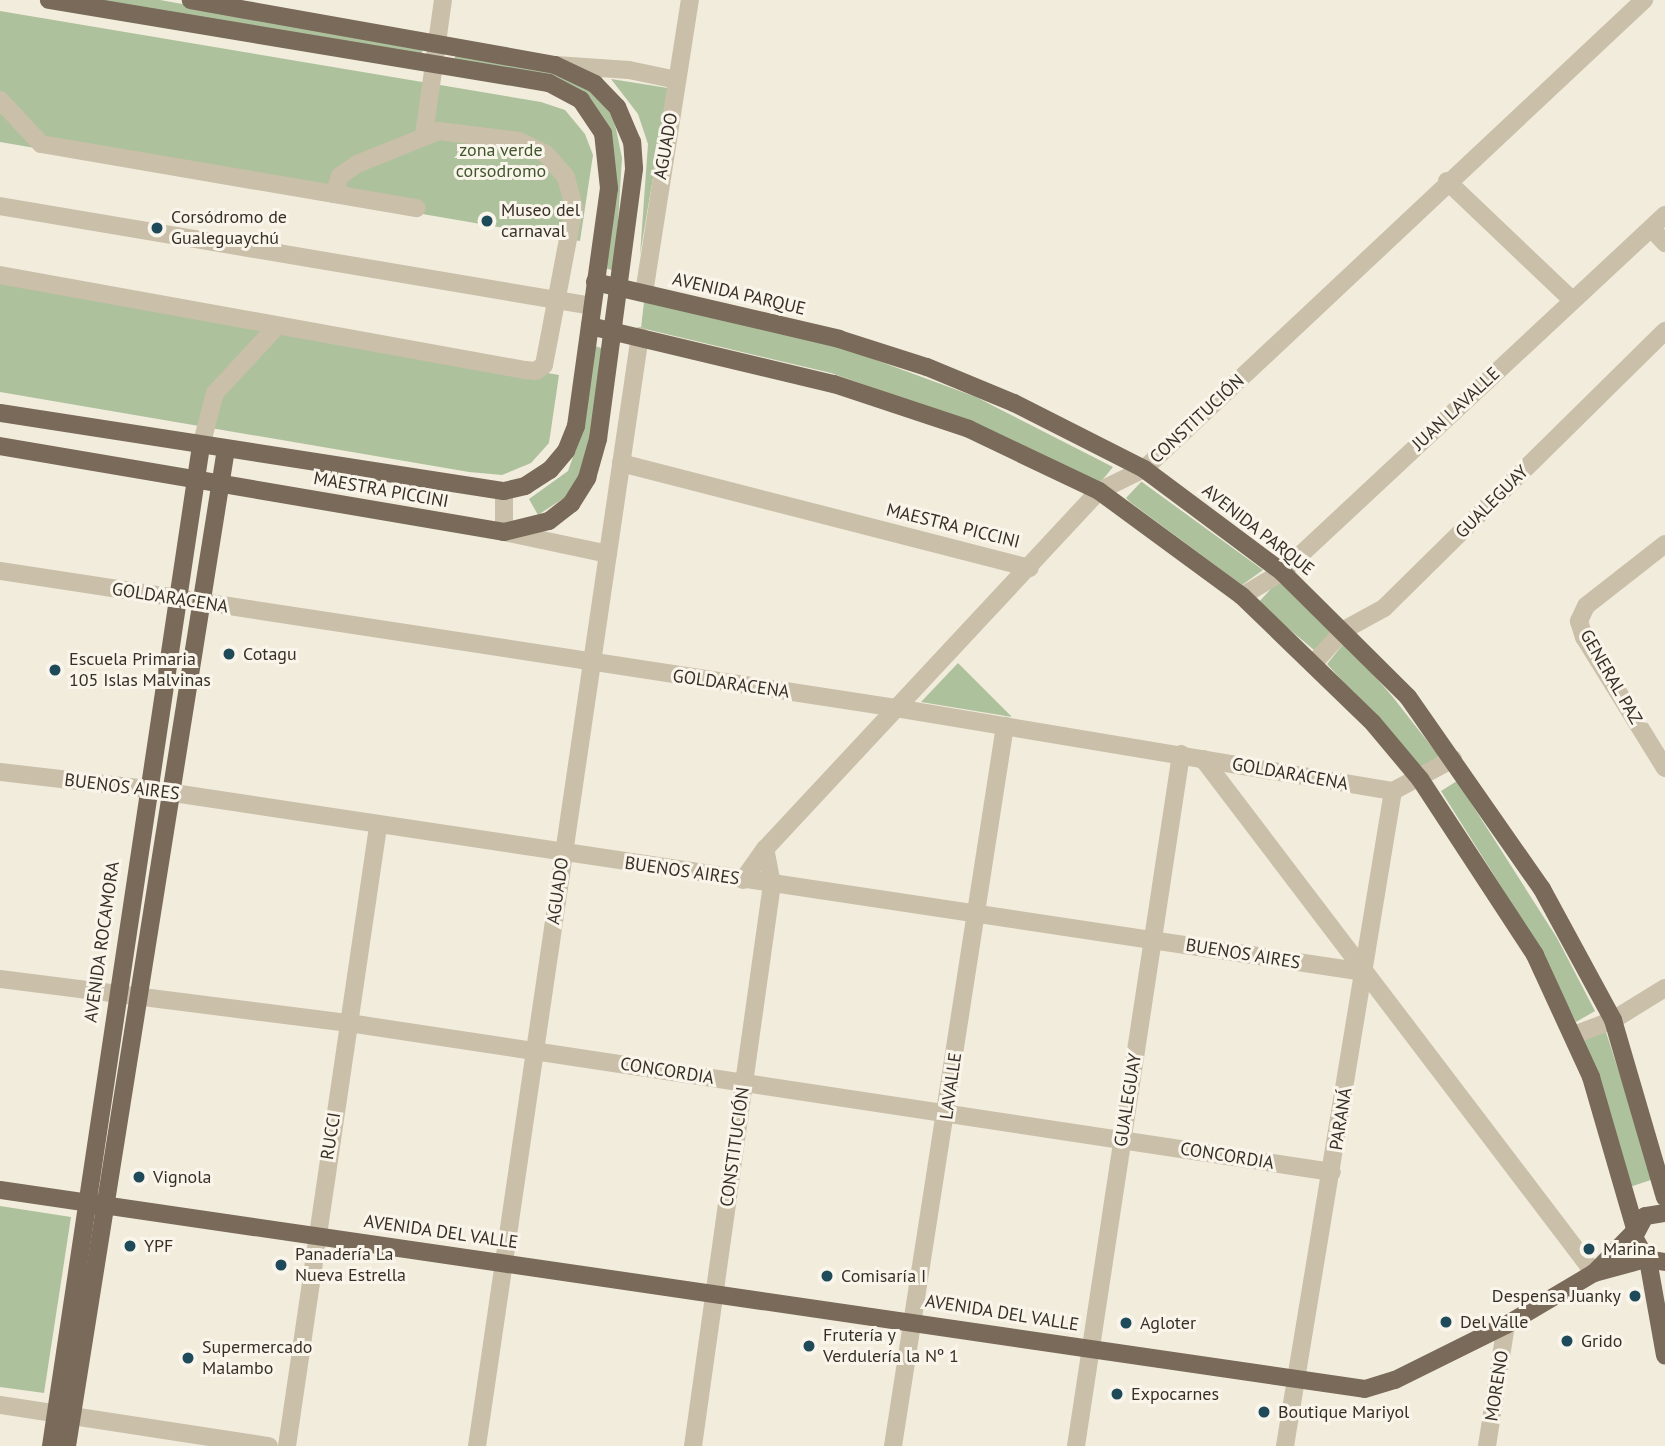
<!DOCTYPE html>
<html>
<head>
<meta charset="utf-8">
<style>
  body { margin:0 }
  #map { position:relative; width:1665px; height:1446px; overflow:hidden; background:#f2ecdd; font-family:"PT Sans",sans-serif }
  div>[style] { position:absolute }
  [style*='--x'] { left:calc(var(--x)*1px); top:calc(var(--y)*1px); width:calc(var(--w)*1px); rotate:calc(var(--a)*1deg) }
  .green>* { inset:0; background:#aec19d; transform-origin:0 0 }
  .minor>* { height:18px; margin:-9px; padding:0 9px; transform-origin:9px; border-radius:9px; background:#cabfa9 }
  .major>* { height:18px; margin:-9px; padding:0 9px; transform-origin:9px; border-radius:9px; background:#796a5a }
  .dots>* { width:19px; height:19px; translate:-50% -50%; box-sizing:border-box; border:4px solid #faf5ea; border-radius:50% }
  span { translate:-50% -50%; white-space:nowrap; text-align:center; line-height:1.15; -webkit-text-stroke:6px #faf5ea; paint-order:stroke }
  .street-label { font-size:18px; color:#373029 }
  .park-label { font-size:18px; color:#3f562d }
  .poi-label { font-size:18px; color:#373029 }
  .left { translate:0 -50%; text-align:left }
  .right { translate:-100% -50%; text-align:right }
</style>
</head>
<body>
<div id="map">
  <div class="green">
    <i style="clip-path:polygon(86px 0,160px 0,423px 47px,421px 59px)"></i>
    <i style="clip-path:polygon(0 11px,541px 102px,565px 110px,585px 134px,593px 155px,580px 241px,0 142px)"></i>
    <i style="clip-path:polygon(456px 52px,556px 70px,592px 88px,614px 119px,622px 158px,615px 271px,605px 268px,612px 190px,583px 96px,454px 63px)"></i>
    <i style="clip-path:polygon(611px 79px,668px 88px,640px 255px,648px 144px,638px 114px)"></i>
    <i style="clip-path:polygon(0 275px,559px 375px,549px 443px,531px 463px,502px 475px,469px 472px,0 392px)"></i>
    <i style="clip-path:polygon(644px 302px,838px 346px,976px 397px,1113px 467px,1099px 484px,970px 422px,831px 373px,641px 328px)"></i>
    <i style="clip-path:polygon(591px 345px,605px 349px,590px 444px,579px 476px,564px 498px,538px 515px,529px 499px,568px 471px,579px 440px)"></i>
    <i style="clip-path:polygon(1141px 482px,1142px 482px,1263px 570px,1242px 585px,1130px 502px,1126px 498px)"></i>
    <i style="clip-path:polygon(1279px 580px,1333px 631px,1314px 650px,1258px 603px)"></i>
    <i style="clip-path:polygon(1345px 642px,1392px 696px,1439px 756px,1421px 768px,1327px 664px)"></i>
    <i style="clip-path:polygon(958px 663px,1012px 717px,921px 702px)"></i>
    <i style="clip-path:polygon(1457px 781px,1557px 938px,1595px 1011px,1576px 1022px,1538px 945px,1441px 791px)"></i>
    <i style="left:1604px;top:1026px;width:161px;height:26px;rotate:72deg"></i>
    <i style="clip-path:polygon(0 1206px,71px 1217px,44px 1393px,0 1387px)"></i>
  </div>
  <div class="minor">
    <i style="--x:556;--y:65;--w:73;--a:3.9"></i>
    <i style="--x:629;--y:70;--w:49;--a:11.8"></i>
    <i style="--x:0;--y:100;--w:60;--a:47"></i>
    <i style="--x:41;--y:144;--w:381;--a:9.7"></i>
    <i style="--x:424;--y:135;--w:136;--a:-82"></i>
    <i style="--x:1447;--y:181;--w:173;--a:43.6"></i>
    <i style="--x:0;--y:206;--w:600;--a:9.59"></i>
    <i style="--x:1651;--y:228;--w:21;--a:47"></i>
    <i style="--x:0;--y:275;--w:534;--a:10.26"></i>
    <i style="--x:525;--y:370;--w:11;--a:5"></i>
    <i style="--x:536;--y:371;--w:10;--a:-37"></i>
    <i style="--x:544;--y:365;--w:161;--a:-79.2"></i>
    <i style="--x:574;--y:207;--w:31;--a:-105"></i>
    <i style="--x:566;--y:177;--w:30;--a:-131"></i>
    <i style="--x:546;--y:154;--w:30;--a:-154"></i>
    <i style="--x:519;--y:141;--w:81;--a:-172.9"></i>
    <i style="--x:439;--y:131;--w:88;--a:158.1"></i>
    <i style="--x:357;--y:164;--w:21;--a:145"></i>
    <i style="--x:340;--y:176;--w:19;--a:108"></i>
    <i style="--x:644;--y:293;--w:297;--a:-81.1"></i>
    <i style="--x:201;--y:446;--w:55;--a:-75.2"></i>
    <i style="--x:215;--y:393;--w:91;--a:-47.2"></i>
    <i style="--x:621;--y:463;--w:422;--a:14.4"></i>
    <i style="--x:504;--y:491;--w:41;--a:90"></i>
    <i style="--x:504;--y:532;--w:106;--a:11.9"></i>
    <i style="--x:1665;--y:544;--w:100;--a:141.9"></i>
    <i style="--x:1586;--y:606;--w:17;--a:115"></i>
    <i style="--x:1579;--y:621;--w:17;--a:73"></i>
    <i style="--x:1584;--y:637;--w:154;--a:58.3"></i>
    <i style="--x:0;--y:571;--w:906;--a:8.69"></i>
    <i style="--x:896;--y:708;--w:504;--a:9.48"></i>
    <i style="--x:1393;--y:791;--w:68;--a:-28.1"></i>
    <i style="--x:1242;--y:596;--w:47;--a:-31"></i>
    <i style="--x:1282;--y:572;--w:524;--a:-42.99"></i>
    <i style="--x:1313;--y:664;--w:46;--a:-47.6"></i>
    <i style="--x:1344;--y:630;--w:46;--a:-28.8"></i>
    <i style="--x:1384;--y:608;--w:395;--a:-44.6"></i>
    <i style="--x:1203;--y:759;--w:646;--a:52.74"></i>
    <i style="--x:0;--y:772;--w:148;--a:6.6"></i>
    <i style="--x:147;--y:789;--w:1231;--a:8.55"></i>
    <i style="--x:743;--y:880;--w:38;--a:-55"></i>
    <i style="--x:765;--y:849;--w:490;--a:-47"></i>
    <i style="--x:1099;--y:491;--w:50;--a:-26.1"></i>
    <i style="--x:1144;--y:469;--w:686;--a:-43.17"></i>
    <i style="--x:0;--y:979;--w:352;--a:7.2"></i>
    <i style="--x:349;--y:1023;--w:994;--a:8.62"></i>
    <i style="--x:1574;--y:1035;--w:42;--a:-21"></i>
    <i style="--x:1613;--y:1020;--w:61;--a:-31.6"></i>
    <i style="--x:0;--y:1405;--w:272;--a:8.7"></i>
    <i style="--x:287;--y:1446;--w:626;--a:-81.64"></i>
    <i style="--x:477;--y:1446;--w:1122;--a:-81.65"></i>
    <i style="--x:693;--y:1446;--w:568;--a:-82"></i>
    <i style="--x:772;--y:884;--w:36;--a:-101"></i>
    <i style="--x:893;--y:1446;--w:729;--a:-81.16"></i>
    <i style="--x:1076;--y:1446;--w:700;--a:-81.37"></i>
    <i style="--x:1285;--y:1446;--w:664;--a:-80.64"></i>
    <i style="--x:1487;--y:1446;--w:122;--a:-81.1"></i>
  </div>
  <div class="major">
    <i style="--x:595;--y:282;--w:251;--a:13.1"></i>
    <i style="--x:839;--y:339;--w:92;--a:17.7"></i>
    <i style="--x:927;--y:367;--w:94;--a:22.5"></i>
    <i style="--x:1014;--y:403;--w:146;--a:26.9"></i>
    <i style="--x:1144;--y:469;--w:172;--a:36.7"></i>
    <i style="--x:1282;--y:572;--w:177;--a:44.8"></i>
    <i style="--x:1408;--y:697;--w:234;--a:55.1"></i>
    <i style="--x:1542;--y:889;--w:149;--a:61.5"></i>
    <i style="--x:1613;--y:1020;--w:185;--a:73.7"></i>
    <i style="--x:590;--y:326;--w:251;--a:13.4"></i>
    <i style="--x:834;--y:384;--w:142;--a:18.4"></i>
    <i style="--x:969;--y:429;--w:144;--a:25.5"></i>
    <i style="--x:1099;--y:491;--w:177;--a:36.3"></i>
    <i style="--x:1242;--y:596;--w:182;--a:44.1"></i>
    <i style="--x:1373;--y:723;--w:73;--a:50"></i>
    <i style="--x:1420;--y:779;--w:210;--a:56.8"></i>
    <i style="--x:1535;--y:955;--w:134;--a:65.3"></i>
    <i style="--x:1591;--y:1077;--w:157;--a:73.8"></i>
    <i style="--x:0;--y:413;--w:510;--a:8.8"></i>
    <i style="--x:504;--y:491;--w:22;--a:-13"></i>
    <i style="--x:525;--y:486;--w:30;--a:-33"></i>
    <i style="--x:550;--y:470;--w:25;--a:-50"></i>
    <i style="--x:566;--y:451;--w:27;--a:-68"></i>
    <i style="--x:576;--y:426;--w:240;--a:-82.1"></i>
    <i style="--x:609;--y:188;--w:55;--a:-96.2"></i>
    <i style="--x:603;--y:133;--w:40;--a:-124"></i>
    <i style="--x:581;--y:100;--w:36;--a:-152"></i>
    <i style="--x:549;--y:83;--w:507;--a:-170.57"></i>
    <i style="--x:0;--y:446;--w:511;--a:9.68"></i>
    <i style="--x:504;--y:532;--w:46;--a:-13.7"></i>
    <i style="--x:549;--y:521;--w:28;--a:-38"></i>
    <i style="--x:571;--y:504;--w:31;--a:-58"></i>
    <i style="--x:587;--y:478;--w:41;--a:-74.2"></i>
    <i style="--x:598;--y:439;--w:273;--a:-82.4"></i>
    <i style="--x:634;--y:168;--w:26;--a:-94"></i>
    <i style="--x:632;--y:142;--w:38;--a:-113"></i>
    <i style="--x:617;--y:107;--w:32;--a:-134"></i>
    <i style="--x:595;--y:84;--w:44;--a:-154.6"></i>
    <i style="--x:555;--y:65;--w:370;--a:-169.9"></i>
    <i style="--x:0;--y:1190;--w:1379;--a:8.29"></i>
    <i style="--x:1365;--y:1389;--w:31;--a:-17"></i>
    <i style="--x:1395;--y:1380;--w:124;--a:-26.4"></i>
    <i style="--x:1506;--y:1325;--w:102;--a:-30.6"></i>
    <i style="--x:1594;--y:1273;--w:57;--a:-45.7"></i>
    <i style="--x:1665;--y:1213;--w:20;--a:171"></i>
    <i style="--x:1645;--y:1216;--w:24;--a:118"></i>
    <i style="--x:1634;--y:1237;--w:25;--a:61"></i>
    <i style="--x:1646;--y:1259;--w:19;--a:9"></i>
    <i style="--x:1648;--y:1260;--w:97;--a:79.9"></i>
    <i style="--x:1594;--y:1273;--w:54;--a:-15.1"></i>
    <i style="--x:51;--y:1446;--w:1011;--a:-81.47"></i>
    <i style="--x:67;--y:1446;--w:1010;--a:-80.94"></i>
  </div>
  <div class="dots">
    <i style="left:487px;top:221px;background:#1e4a59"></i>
    <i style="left:157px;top:228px;background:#1e4a59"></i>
    <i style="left:229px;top:654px;background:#1e4a59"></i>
    <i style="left:55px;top:670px;background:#1e4a59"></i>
    <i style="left:139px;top:1177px;background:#1e4a59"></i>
    <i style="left:130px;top:1246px;background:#1e4a59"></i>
    <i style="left:1589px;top:1249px;background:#1e4a59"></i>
    <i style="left:281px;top:1265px;background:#1e4a59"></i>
    <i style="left:827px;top:1276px;background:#1e4a59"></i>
    <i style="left:1635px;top:1296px;background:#1e4a59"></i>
    <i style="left:1446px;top:1322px;background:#1e4a59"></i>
    <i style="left:1126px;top:1323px;background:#1e4a59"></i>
    <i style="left:1567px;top:1341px;background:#1e4a59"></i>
    <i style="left:809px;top:1346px;background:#1e4a59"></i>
    <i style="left:188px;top:1358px;background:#1e4a59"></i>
    <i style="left:1117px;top:1394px;background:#1e4a59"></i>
    <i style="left:1264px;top:1412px;background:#1e4a59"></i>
  </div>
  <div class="street-label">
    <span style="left:666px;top:146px;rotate:-80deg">AGUADO</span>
    <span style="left:739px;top:294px;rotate:13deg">AVENIDA PARQUE</span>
    <span style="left:1456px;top:409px;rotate:-43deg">JUAN LAVALLE</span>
    <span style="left:1197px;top:419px;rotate:-43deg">CONSTITUCIÓN</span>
    <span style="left:381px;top:490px;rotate:10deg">MAESTRA PICCINI</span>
    <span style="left:1492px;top:502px;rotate:-45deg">GUALEGUAY</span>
    <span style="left:953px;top:526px;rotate:14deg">MAESTRA PICCINI</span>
    <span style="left:1258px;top:530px;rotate:38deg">AVENIDA PARQUE</span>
    <span style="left:170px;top:598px;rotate:9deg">GOLDARACENA</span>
    <span style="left:1611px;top:677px;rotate:60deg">GENERAL PAZ</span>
    <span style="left:731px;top:684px;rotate:8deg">GOLDARACENA</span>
    <span style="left:1290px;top:774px;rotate:10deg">GOLDARACENA</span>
    <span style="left:122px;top:787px;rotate:7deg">BUENOS AIRES</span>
    <span style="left:682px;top:871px;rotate:8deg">BUENOS AIRES</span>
    <span style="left:558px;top:891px;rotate:-82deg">AGUADO</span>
    <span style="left:102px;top:942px;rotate:-82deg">AVENIDA ROCAMORA</span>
    <span style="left:1243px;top:954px;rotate:9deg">BUENOS AIRES</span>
    <span style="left:667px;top:1071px;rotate:9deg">CONCORDIA</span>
    <span style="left:951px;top:1086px;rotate:-82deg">LAVALLE</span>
    <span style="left:1128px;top:1100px;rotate:-81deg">GUALEGUAY</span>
    <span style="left:1341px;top:1119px;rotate:-81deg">PARANÁ</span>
    <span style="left:331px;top:1136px;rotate:-81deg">RUCCI</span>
    <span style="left:735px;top:1147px;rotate:-82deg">CONSTITUCIÓN</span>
    <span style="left:1227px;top:1156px;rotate:9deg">CONCORDIA</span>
    <span style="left:441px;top:1232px;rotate:8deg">AVENIDA DEL VALLE</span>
    <span style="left:1002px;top:1313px;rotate:9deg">AVENIDA DEL VALLE</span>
    <span style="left:1497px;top:1386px;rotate:-81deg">MORENO</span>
  </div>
  <div class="park-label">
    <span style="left:501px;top:161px">zona verde<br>corsodromo</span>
  </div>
  <div class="poi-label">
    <span class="left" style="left:501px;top:221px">Museo del<br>carnaval</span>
    <span class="left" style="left:171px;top:228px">Corsódromo de<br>Gualeguaychú</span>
    <span class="left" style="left:243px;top:654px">Cotagu</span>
    <span class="left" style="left:69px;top:670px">Escuela Primaria<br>105 Islas Malvinas</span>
    <span class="left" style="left:153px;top:1177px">Vignola</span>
    <span class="left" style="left:144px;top:1246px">YPF</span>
    <span class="left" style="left:1603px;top:1249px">Marina</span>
    <span class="left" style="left:295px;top:1265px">Panadería La<br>Nueva Estrella</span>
    <span class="left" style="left:841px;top:1276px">Comisaría I</span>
    <span class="right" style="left:1621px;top:1296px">Despensa Juanky</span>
    <span class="left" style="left:1460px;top:1322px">Del Valle</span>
    <span class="left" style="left:1140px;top:1323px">Agloter</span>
    <span class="left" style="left:823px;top:1346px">Frutería y<br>Verdulería la Nº 1</span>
    <span class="left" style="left:1581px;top:1341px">Grido</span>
    <span class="left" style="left:202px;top:1358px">Supermercado<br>Malambo</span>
    <span class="left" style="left:1131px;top:1394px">Expocarnes</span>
    <span class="left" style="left:1278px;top:1412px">Boutique Mariyol</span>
  </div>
</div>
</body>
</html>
